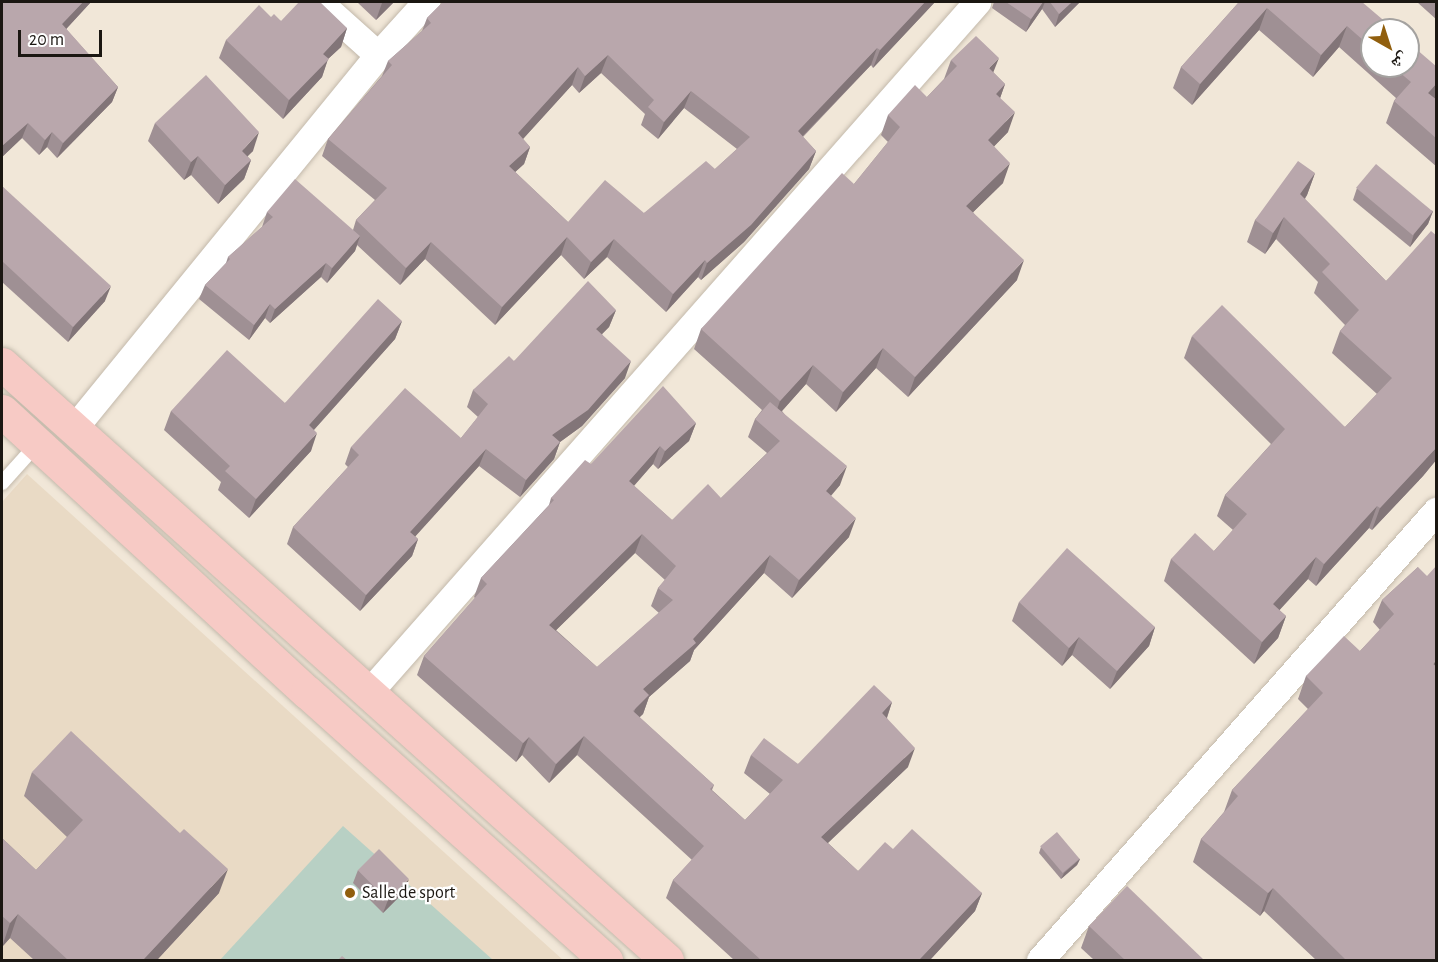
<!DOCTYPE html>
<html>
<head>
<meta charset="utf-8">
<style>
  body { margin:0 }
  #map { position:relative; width:1438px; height:962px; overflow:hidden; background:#f1e7d8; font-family:"Alegreya Sans","Noto Naskh Arabic",sans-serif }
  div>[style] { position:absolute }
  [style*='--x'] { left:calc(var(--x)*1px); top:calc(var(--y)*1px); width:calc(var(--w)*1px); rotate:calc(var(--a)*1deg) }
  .built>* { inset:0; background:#e9dac5 }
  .green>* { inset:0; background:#b8d0c4 }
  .roads { filter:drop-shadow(0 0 2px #c3b9ab) drop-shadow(0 0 2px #c3b9ab) }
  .lane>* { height:14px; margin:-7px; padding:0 7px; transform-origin:7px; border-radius:7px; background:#fff }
  .street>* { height:27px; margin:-13.5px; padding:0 13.5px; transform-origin:13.5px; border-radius:13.5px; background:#fff }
  .primary>* { height:33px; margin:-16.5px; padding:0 16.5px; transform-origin:16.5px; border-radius:16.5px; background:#f7cac5 }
  .wall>* { inset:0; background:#9f9094 }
  .shaded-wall>* { inset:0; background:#827578 }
  .building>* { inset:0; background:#b9a7ac; transform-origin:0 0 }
  .dots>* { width:16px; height:16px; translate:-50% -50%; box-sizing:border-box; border:3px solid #fff; border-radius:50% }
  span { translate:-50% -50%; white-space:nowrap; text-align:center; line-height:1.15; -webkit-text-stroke:4.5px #fff; paint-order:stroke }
  .poi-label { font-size:18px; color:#1b1712 }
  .left { translate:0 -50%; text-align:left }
  .frame { position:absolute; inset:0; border:3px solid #1b1712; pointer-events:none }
  .north { position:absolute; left:1360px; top:18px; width:60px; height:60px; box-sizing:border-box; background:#fff; border:2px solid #a4a2a0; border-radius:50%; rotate:141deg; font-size:16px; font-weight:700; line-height:24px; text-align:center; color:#1b1712 }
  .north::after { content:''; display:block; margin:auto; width:21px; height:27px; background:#915f0e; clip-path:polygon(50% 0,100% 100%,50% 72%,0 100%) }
  .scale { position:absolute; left:18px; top:30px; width:84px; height:27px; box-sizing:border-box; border:3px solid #1b1712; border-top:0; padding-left:8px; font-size:18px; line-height:21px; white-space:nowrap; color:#1b1712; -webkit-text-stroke:4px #fff; paint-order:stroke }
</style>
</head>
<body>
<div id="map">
  <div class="built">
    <i style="clip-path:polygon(27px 474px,563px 960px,2px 960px,2px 502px)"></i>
  </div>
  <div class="green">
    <i style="clip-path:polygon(343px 826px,493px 960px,220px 960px)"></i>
  </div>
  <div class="roads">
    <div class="lane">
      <i style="--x:2;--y:483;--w:54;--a:-48"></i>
    </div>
    <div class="street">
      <i style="--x:319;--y:2;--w:79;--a:41.9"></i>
      <i style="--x:74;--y:428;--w:481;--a:-50.8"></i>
      <i style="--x:378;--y:55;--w:72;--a:-47.8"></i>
      <i style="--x:369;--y:692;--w:920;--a:-48.61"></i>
      <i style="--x:1040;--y:960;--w:599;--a:-48.59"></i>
    </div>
    <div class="primary">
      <i style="--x:2;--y:364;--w:893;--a:41.87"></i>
      <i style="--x:2;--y:411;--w:415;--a:42.7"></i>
      <i style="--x:307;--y:692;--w:402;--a:41.9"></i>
    </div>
  </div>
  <div class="wall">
    <i style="clip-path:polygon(2px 2px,91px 2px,66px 29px,118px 87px,112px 102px,57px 158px,47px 147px,39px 155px,22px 138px,2px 157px)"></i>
    <i style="clip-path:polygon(357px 2px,394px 2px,376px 20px)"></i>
    <i style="clip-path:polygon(evenodd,443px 2px,935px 2px,873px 68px,871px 65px,803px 137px,816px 151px,809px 169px,744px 242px,701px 280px,698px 277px,666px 312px,607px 257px,584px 279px,561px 255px,495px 325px,425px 259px,400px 285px,357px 245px,355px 251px,327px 283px,321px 277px,270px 323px,265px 318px,249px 340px,199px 299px,205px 285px,226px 263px,228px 257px,262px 227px,267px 212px,353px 230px,356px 220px,375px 200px,322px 156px,328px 139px,382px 76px,388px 61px,422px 31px,427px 18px,443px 2px,601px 73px,645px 114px,641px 125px,658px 139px,684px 108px,737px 149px,715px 169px,644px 213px,568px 222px,515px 172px,524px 164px,530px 147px,523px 139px,572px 85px,579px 93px,601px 73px)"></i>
    <i style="clip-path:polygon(994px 2px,1080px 2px,1055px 27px,1042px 9px,1026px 32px,992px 8px)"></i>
    <i style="clip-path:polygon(1239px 2px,1372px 30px,1372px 66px,1437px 67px,1437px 96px,1434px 98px,1437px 100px,1437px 167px,1386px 123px,1394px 101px,1396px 98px,1339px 47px,1313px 77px,1259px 30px,1192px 105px,1173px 88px,1181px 67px)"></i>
    <i style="clip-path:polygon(1417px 2px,1437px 2px,1437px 20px)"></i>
    <i style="clip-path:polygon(271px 17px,281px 21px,347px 28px,341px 47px,328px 59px,322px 77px,283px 119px,219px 58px,226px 40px)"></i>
    <i style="clip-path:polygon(evenodd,951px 60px,993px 72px,1005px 84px,1000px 98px,1008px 132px,994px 146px,1003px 183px,973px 212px,1017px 280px,908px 397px,876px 368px,836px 412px,806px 384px,782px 411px,840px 485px,831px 496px,849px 537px,792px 598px,764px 573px,694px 650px,690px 661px,649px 697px,643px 714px,639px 717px,714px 785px,712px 790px,745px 820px,770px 794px,744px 773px,751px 755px,798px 764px,892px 702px,887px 718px,908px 767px,828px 843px,858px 871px,893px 849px,982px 893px,975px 911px,930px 960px,734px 960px,666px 898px,673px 880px,692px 860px,577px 755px,549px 783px,522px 755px,516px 762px,417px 675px,424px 656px,475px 598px,474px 597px,481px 578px,549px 505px,551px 498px,591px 464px,696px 423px,689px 441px,658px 469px,653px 464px,634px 486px,672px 520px,721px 498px,767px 453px,748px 437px,755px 419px,762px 410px,694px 349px,701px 329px,854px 184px,888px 142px,881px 135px,888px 115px,927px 97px,944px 79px,951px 60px,635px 553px,665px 580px,658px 588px,651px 606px,659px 613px,597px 667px,556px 630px,635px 553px)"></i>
    <i style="clip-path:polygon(155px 123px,253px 151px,247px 156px,251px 160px,244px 179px,218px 204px,191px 175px,184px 180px,148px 141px)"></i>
    <i style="clip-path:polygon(1315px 173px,1307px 195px,1305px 199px,1386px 281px,1437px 236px,1437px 459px,1423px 476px,1372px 530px,1369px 528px,1316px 586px,1308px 579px,1279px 610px,1286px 616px,1278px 638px,1254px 664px,1164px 581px,1171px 559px,1214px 551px,1233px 530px,1217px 516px,1225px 495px,1271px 444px,1184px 358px,1192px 336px,1345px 427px,1377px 394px,1332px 353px,1340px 331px,1345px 325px,1314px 293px,1318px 282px,1276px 239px,1265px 254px,1247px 242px,1255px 220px)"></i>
    <i style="clip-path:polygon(2px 186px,105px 301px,68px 342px,2px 282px)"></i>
    <i style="clip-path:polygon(1357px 188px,1433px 211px,1428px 224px,1410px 247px,1353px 200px)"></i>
    <i style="clip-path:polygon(616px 310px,609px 327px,602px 334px,625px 378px,582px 426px,560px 442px,554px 459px,520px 497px,479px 466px,415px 536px,418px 539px,412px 556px,360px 611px,287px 544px,293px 527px,348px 467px,345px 464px,351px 447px,461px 438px,478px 417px,467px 407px,473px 390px,514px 361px)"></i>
    <i style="clip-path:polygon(402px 321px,395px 339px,314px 430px,311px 451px,249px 518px,218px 490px,221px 482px,164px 430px,171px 411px,285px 403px)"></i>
    <i style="clip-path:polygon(1418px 567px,1437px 960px,1316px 960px,1264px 911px,1260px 916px,1193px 862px,1201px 839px,1224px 812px,1232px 790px,1308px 709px,1298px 699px,1306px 676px,1360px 651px,1380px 630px,1373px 622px,1382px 600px)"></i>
    <i style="clip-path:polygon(1019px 602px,1155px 627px,1149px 646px,1110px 689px,1072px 655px,1062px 666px,1012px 621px)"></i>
    <i style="clip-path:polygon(32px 772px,219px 893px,157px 960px,34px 960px,10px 938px,2px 947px,2px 838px,36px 870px,67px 837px,24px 796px)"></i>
    <i style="clip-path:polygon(1041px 847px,1080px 859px,1077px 865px,1061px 879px,1039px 853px)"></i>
    <i style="clip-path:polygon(358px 870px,404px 892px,383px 913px,353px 883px)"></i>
    <i style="clip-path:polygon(1089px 926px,1204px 960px,1094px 960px,1081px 948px)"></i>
  </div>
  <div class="shaded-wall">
    <i style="clip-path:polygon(83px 2px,91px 2px,57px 39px,62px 24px)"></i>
    <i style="clip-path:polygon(384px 2px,394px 2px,376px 20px,382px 3px)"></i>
    <i style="clip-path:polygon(925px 2px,935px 2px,873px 68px,880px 50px)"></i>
    <i style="clip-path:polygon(1043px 2px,1045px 2px,1042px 9px,1026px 32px,1031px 19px)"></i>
    <i style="clip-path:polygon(1072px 2px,1080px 2px,1055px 27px,1059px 14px)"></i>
    <i style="clip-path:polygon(1267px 8px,1259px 30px,1192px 105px,1200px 84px)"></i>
    <i style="clip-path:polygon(1347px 26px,1339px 47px,1313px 77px,1321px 55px)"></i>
    <i style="clip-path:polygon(347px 28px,341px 47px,328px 59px,322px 77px,283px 119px,289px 100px,323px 54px)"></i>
    <i style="clip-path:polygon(877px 48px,871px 65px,791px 148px,798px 131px)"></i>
    <i style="clip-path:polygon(608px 55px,601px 73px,579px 93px,585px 76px)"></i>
    <i style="clip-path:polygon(999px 58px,991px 78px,989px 68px)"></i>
    <i style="clip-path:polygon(578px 67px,572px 85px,512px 151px,518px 133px)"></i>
    <i style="clip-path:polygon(1437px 83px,1437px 96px,1420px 114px,1428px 93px)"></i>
    <i style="clip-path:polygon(1005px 84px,998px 104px,996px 94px)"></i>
    <i style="clip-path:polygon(118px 87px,112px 102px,57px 158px,63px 143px)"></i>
    <i style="clip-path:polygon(691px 91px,684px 108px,658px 139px,664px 122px)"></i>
    <i style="clip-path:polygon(1015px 112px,1008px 132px,981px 160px,988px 140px)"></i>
    <i style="clip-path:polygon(28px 123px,22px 138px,2px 157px,2px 146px)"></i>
    <i style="clip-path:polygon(52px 132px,47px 147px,39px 155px,45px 140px)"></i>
    <i style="clip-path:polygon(259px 132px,253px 151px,235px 169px,242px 151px)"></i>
    <i style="clip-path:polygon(530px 147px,524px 164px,502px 184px,509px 166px)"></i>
    <i style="clip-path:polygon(816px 151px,809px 169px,744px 242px,701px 280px,707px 263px)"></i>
    <i style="clip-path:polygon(198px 156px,191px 175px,184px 180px,191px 162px)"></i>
    <i style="clip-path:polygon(251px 160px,244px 179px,218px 204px,225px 185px)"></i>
    <i style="clip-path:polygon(1010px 163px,1003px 183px,959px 226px,966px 206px)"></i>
    <i style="clip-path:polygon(1315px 173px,1307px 195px,1292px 216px,1300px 194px)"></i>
    <i style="clip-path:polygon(1433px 211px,1428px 224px,1410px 247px,1414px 234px)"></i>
    <i style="clip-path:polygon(1284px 217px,1276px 239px,1265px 254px,1273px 233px)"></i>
    <i style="clip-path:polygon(360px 236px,355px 251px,327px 283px,332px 268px)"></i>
    <i style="clip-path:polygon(567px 237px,561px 255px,495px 325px,502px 307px)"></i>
    <i style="clip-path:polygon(614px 239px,607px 257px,584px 279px,591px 262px)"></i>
    <i style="clip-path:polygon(431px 242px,425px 259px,400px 285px,406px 268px)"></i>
    <i style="clip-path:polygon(705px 260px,698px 277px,666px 312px,673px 294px)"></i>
    <i style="clip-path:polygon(1024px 260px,1017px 280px,908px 397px,915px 377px)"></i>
    <i style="clip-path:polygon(326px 263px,321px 277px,270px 323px,275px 309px)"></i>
    <i style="clip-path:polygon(111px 286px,105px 301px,68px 342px,73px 327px)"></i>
    <i style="clip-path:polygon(270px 304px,265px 318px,249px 340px,254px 325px)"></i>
    <i style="clip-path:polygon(616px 310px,609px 327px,590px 346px,596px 329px)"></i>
    <i style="clip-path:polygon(402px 321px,395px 339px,302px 443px,309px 425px)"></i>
    <i style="clip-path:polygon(883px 348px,876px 368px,836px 412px,843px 392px)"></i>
    <i style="clip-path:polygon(631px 361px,625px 378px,582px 426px,560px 442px,554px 459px,520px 497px,526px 480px,552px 435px)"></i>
    <i style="clip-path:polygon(813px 365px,806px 384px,773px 421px,780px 401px)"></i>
    <i style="clip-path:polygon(696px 423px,689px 441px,658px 469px,665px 451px)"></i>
    <i style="clip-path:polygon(317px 433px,311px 451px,249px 518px,256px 499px)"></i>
    <i style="clip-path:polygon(660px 446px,653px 464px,622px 499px,629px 481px)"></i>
    <i style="clip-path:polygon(1437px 447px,1437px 459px,1423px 476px,1372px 530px,1380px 508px)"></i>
    <i style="clip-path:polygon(486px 449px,479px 466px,404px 549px,410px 532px)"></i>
    <i style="clip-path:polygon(847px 466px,840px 485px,819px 509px,826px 491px)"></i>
    <i style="clip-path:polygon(1377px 506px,1369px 528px,1316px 586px,1324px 564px)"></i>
    <i style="clip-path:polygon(856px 518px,849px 537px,792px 598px,799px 580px)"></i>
    <i style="clip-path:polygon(642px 534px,635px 553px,543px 643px,549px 625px)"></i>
    <i style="clip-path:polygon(418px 539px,412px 556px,360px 611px,366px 595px)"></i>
    <i style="clip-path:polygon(770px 555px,764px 573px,694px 650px,690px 661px,649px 697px,643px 714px,627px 730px,643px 689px,693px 639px)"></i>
    <i style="clip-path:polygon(1316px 557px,1308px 579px,1265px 626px,1273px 604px)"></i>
    <i style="clip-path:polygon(1286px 616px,1278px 638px,1254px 664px,1262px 642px)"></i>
    <i style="clip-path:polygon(1155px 627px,1149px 646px,1110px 689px,1117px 671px)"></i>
    <i style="clip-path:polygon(1079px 637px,1072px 655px,1062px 666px,1069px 648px)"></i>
    <i style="clip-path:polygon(1437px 659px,1437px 672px,1433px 664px)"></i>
    <i style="clip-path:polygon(892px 702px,886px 720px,882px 713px)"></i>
    <i style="clip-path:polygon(584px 736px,577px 755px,549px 783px,556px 764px)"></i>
    <i style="clip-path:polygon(529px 737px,522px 755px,516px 762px,523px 743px)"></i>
    <i style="clip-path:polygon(915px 748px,908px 767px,815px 855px,821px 837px)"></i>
    <i style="clip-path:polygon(1080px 859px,1077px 865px,1061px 879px,1064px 873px)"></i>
    <i style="clip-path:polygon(228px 869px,219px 893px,157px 960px,143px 960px)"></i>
    <i style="clip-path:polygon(409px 879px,404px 892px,383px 913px,388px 900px)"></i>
    <i style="clip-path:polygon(1273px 888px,1264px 911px,1260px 916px,1268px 893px)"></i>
    <i style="clip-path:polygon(982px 893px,975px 911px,930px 960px,919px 960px)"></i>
    <i style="clip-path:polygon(18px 914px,10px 938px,2px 947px,10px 923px)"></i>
  </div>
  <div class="building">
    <i style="clip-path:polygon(2px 2px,83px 2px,62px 24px,118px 87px,63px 143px,52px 132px,45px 140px,28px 123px,2px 146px)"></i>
    <i style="clip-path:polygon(299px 2px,320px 2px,347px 28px,323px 54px,329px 59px,289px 100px,226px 40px,259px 5px,271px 17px,274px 14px,281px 21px)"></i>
    <i style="clip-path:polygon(evenodd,443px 2px,925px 2px,880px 50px,877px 48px,798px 131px,816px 151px,751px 225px,707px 263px,705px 260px,673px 294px,614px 239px,591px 262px,567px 237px,502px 307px,431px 242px,406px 268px,356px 220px,387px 188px,328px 139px,392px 65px,388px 61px,431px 23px,427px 18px,443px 2px,608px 55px,654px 100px,648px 107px,664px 122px,691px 91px,750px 137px,715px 169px,706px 161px,644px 213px,605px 180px,568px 222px,509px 166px,530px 147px,518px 133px,578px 67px,585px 76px,608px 55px)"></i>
    <i style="clip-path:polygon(1006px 2px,1043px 2px,1031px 19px)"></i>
    <i style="clip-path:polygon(1050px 2px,1072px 2px,1059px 14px)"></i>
    <i style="clip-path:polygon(1239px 2px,1362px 2px,1395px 30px,1372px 30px,1372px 48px,1347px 26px,1321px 55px,1267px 8px,1200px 84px,1181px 67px)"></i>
    <i style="clip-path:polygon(976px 36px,999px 58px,989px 68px,1005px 84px,996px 94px,1015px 112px,988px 140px,1010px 163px,966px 206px,1024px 260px,915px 377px,883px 348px,843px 392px,813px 365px,780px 401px,701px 329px,842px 173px,854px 184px,900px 127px,888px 115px,915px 85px,927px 97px,957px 66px,951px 60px)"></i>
    <i style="clip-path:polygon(1408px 42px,1437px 67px,1437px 83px,1428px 93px,1437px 100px,1437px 139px,1394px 101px,1411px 82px,1392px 66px,1408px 66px)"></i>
    <i style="clip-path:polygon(206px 75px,259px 132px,242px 151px,251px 160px,225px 185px,198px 156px,191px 162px,155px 123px)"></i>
    <i style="clip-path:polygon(1298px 161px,1315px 173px,1300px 194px,1386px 281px,1431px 231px,1437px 236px,1437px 447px,1380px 508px,1377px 506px,1324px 564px,1316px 557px,1273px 604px,1286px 616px,1262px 642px,1171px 559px,1195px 533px,1214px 551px,1247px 514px,1225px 495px,1285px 429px,1192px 336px,1222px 305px,1345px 427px,1392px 378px,1340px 331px,1359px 310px,1322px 272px,1330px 264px,1284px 217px,1273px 233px,1255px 220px)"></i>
    <i style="left:1376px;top:164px;width:74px;height:31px;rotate:40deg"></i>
    <i style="clip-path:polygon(295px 179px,360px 236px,332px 268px,326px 263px,275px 309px,270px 304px,254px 325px,205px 285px,230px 259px,228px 257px,273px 217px,267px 212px)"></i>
    <i style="clip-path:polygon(2px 186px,111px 286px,73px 327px,2px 261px)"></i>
    <i style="clip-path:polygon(588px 281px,616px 310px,596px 329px,631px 361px,588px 410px,552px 435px,560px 442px,526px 480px,486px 449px,410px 532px,418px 539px,366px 595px,293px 527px,359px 455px,351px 447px,405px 388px,461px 438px,488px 404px,473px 390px,509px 356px,514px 361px)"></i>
    <i style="clip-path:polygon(378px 299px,402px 321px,309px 425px,317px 433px,256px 499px,225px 471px,230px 466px,171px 411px,227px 350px,285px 403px)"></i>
    <i style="clip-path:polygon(evenodd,663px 386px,696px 423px,665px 451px,660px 446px,629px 481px,672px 520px,708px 484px,721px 498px,780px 441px,755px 419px,770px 402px,847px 466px,826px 491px,856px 518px,799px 580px,770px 555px,693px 639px,696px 643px,643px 689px,649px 695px,633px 711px,714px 785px,710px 789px,745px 820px,783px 780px,751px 755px,764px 738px,798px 764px,874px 685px,892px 702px,882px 713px,915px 748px,821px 837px,858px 871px,885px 842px,893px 849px,912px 829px,982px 893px,919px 960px,761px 960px,673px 880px,704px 846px,584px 736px,556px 764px,529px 737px,523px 743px,424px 656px,487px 584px,481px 578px,554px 500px,551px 498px,585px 460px,591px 464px,663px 386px,642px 534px,676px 566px,658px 588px,673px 600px,597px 667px,549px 625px,642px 534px)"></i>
    <i style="clip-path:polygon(1067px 548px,1155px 627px,1117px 671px,1079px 637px,1069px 648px,1019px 602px)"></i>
    <i style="clip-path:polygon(1437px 565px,1437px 659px,1433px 664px,1437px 667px,1437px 960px,1344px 960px,1345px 959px,1273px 888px,1268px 893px,1201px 839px,1238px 796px,1232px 790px,1323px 693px,1306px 676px,1344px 636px,1360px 651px,1394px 614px,1382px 600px,1418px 567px,1427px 576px)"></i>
    <i style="clip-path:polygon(71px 731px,180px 833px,184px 829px,228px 869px,143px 960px,68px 960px,18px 914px,10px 923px,2px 916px,2px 838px,36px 870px,83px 820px,32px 772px)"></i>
    <i style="left:1057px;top:832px;width:35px;height:22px;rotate:50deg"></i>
    <i style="left:379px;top:849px;width:42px;height:30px;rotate:45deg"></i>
    <i style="clip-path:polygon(1127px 886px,1204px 960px,1125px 960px,1089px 926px)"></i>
    <i style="clip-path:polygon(342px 956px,347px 960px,338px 960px)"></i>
  </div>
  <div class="dots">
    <i style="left:350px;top:893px;background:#915f0e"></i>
  </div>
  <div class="poi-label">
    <span class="left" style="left:362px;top:893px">Salle de sport</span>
  </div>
  <div class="frame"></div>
  <div class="north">ش</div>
  <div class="scale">20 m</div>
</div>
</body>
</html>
